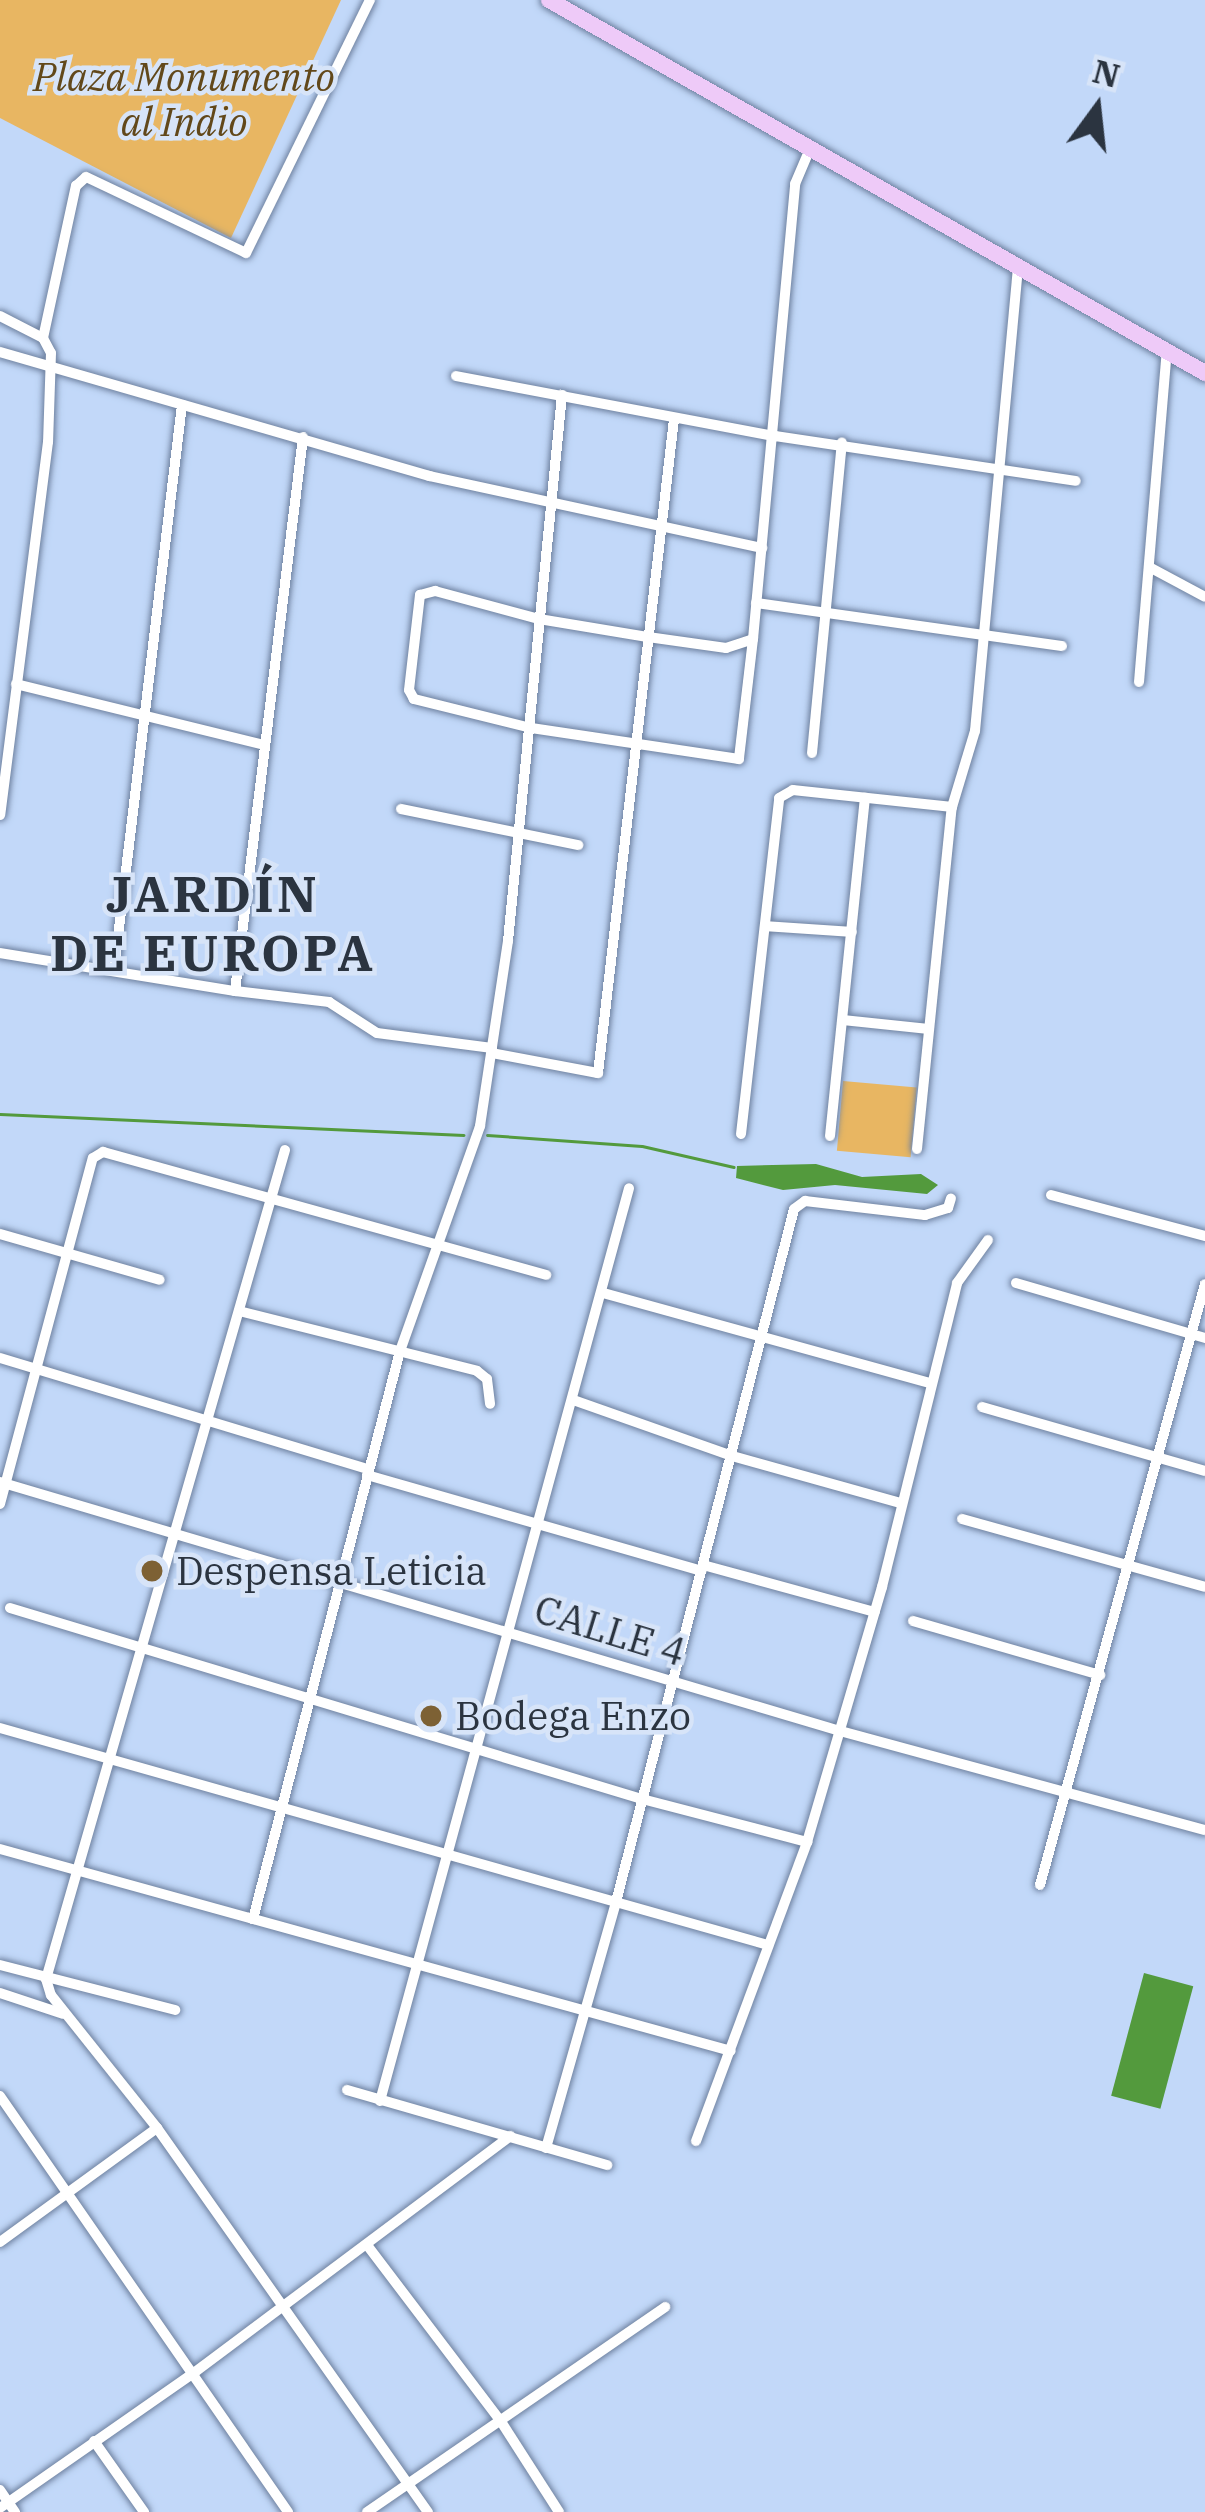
<!DOCTYPE html>
<html>
<head>
<meta charset="utf-8">
<style>
  body { margin:0 }
  #map { position:relative; width:1205px; height:2512px; overflow:hidden; background:#c2d8f9; font-family:"IBM Plex Serif",serif }
  div>[style] { position:absolute }
  [style*='--x'] { left:calc(var(--x)*1px); top:calc(var(--y)*1px); width:calc(var(--w)*1px); rotate:calc(var(--a)*1deg) }
  .green>* { inset:0; background:#e8b662; transform-origin:0 0 }
  .water>* { inset:0; background:#539a3d; transform-origin:0 0 }
  .stream>* { height:3px; margin:-1.5px; padding:0 1.5px; transform-origin:1.5px; border-radius:1.5px; background:#539a3d }
  .roads { filter:drop-shadow(0 0 3px #6e819f) drop-shadow(0 0 3px #6e819f) }
  .minor>* { height:10px; margin:-5px; padding:0 5px; transform-origin:5px; border-radius:5px; background:#fff }
  .trunk>* { height:16px; margin:-8px; padding:0 8px; transform-origin:8px; border-radius:8px; background:#eecaf8 }
  .dots>* { width:33px; height:33px; translate:-50% -50%; box-sizing:border-box; border:6px solid #d7e4f8; border-radius:50% }
  span { translate:-50% -50%; white-space:nowrap; text-align:center; line-height:1.15; -webkit-text-stroke:9px #d7e4f8; paint-order:stroke }
  .park-label { font-size:39px; color:#62481a; font-style:italic }
  .poi-label { font-size:39px; color:#2b3440 }
  .left { translate:0 -50%; text-align:left }
  .street-label { font-size:39px; color:#2b3440 }
  .district-label { font-size:51px; color:#2b3440; font-weight:700; letter-spacing:3px }
  .north { position:absolute; left:1037px; top:48px; width:120px; height:120px; -webkit-text-stroke:9px #d7e4f8; paint-order:stroke; rotate:15deg; font-size:33px; font-weight:700; line-height:48px; text-align:center; color:#2b3440 }
  .north::after { content:''; display:block; margin:auto; width:42px; height:54px; background:#2b3440; clip-path:polygon(50% 0,100% 100%,50% 72%,0 100%) }
</style>
</head>
<body>
<div id="map">
  <div class="green">
    <i style="clip-path:polygon(0 0,341px 0,231px 238px,0 118px)"></i>
    <i style="left:843px;top:1081px;width:74px;height:70px;rotate:5deg"></i>
  </div>
  <div class="water">
    <i style="clip-path:polygon(816px 1164px,862px 1177px,921px 1174px,938px 1185px,927px 1194px,835px 1185px,783px 1190px,736px 1178px,737px 1166px)"></i>
    <i style="left:1144px;top:1973px;width:51px;height:127px;rotate:15deg"></i>
  </div>
  <div class="stream">
    <i style="--x:0;--y:1114;--w:464;--a:2.6"></i>
    <i style="--x:487;--y:1135;--w:155;--a:4.1"></i>
    <i style="--x:642;--y:1146;--w:94;--a:12.9"></i>
  </div>
  <div class="roads">
    <div class="minor">
      <i style="--x:0;--y:316;--w:48;--a:27.1"></i>
      <i style="--x:43;--y:338;--w:17;--a:62"></i>
      <i style="--x:51;--y:353;--w:89;--a:91.9"></i>
      <i style="--x:48;--y:442;--w:376;--a:97.3"></i>
      <i style="--x:43;--y:338;--w:156;--a:-77.8"></i>
      <i style="--x:76;--y:186;--w:13;--a:-42"></i>
      <i style="--x:86;--y:177;--w:177;--a:25.4"></i>
      <i style="--x:246;--y:253;--w:282;--a:-63.9"></i>
      <i style="--x:0;--y:352;--w:447;--a:16.1"></i>
      <i style="--x:429;--y:476;--w:341;--a:12.2"></i>
      <i style="--x:456;--y:376;--w:325;--a:10.7"></i>
      <i style="--x:775;--y:436;--w:304;--a:8.5"></i>
      <i style="--x:1151;--y:568;--w:61;--a:28.2"></i>
      <i style="--x:756;--y:603;--w:309;--a:8"></i>
      <i style="--x:753;--y:639;--w:121;--a:96.7"></i>
      <i style="--x:739;--y:759;--w:210;--a:-171.5"></i>
      <i style="--x:531;--y:728;--w:121;--a:-166.1"></i>
      <i style="--x:414;--y:699;--w:10;--a:-119"></i>
      <i style="--x:409;--y:690;--w:96;--a:-83.4"></i>
      <i style="--x:420;--y:595;--w:16;--a:-15"></i>
      <i style="--x:435;--y:591;--w:108;--a:15.1"></i>
      <i style="--x:539;--y:619;--w:110;--a:9.4"></i>
      <i style="--x:648;--y:637;--w:79;--a:8"></i>
      <i style="--x:726;--y:648;--w:28;--a:-18"></i>
      <i style="--x:753;--y:639;--w:457;--a:-84.7"></i>
      <i style="--x:795;--y:184;--w:36;--a:-67"></i>
      <i style="--x:1139;--y:682;--w:331;--a:-85.2"></i>
      <i style="--x:16;--y:684;--w:256;--a:13.8"></i>
      <i style="--x:812;--y:753;--w:312;--a:-84.5"></i>
      <i style="--x:401;--y:809;--w:181;--a:11.5"></i>
      <i style="--x:765;--y:926;--w:87;--a:3.9"></i>
      <i style="--x:0;--y:953;--w:238;--a:9.2"></i>
      <i style="--x:235;--y:991;--w:558;--a:-83"></i>
      <i style="--x:114;--y:970;--w:569;--a:-83.14"></i>
      <i style="--x:235;--y:991;--w:95;--a:6.7"></i>
      <i style="--x:329;--y:1002;--w:57;--a:32.9"></i>
      <i style="--x:377;--y:1033;--w:116;--a:7.4"></i>
      <i style="--x:843;--y:1020;--w:86;--a:6"></i>
      <i style="--x:492;--y:1053;--w:108;--a:10.7"></i>
      <i style="--x:598;--y:1073;--w:658;--a:-83.37"></i>
      <i style="--x:741;--y:1134;--w:338;--a:-83.5"></i>
      <i style="--x:779;--y:798;--w:16;--a:-30"></i>
      <i style="--x:793;--y:790;--w:160;--a:6.1"></i>
      <i style="--x:830;--y:1136;--w:340;--a:-84.1"></i>
      <i style="--x:917;--y:1149;--w:344;--a:-84.2"></i>
      <i style="--x:952;--y:807;--w:79;--a:-73.2"></i>
      <i style="--x:975;--y:731;--w:465;--a:-84.7"></i>
      <i style="--x:285;--y:1150;--w:863;--a:106.08"></i>
      <i style="--x:46;--y:1979;--w:17;--a:73"></i>
      <i style="--x:51;--y:1995;--w:170;--a:51.4"></i>
      <i style="--x:157;--y:2128;--w:470;--a:54.8"></i>
      <i style="--x:1051;--y:1195;--w:159;--a:14.9"></i>
      <i style="--x:0;--y:1234;--w:166;--a:16"></i>
      <i style="--x:1016;--y:1283;--w:197;--a:16.2"></i>
      <i style="--x:603;--y:1293;--w:339;--a:15.4"></i>
      <i style="--x:239;--y:1311;--w:245;--a:14.1"></i>
      <i style="--x:477;--y:1371;--w:13;--a:39"></i>
      <i style="--x:487;--y:1379;--w:25;--a:83"></i>
      <i style="--x:0;--y:1358;--w:384;--a:16.8"></i>
      <i style="--x:573;--y:1400;--w:169;--a:19.4"></i>
      <i style="--x:732;--y:1456;--w:174;--a:15.6"></i>
      <i style="--x:982;--y:1407;--w:232;--a:16"></i>
      <i style="--x:367;--y:1475;--w:348;--a:16"></i>
      <i style="--x:0;--y:1482;--w:876;--a:16.51"></i>
      <i style="--x:840;--y:1731;--w:378;--a:15.2"></i>
      <i style="--x:0;--y:1504;--w:358;--a:-75"></i>
      <i style="--x:93;--y:1158;--w:12;--a:-31"></i>
      <i style="--x:103;--y:1152;--w:460;--a:15.5"></i>
      <i style="--x:962;--y:1519;--w:252;--a:15.6"></i>
      <i style="--x:703;--y:1565;--w:178;--a:15.3"></i>
      <i style="--x:10;--y:1608;--w:660;--a:16.82"></i>
      <i style="--x:642;--y:1799;--w:171;--a:14.6"></i>
      <i style="--x:913;--y:1621;--w:195;--a:16.1"></i>
      <i style="--x:0;--y:1728;--w:798;--a:15.78"></i>
      <i style="--x:0;--y:1849;--w:758;--a:15.45"></i>
      <i style="--x:1040;--y:1885;--w:623;--a:-74.65"></i>
      <i style="--x:253;--y:1919;--w:587;--a:-75.49"></i>
      <i style="--x:400;--y:1351;--w:239;--a:-70.4"></i>
      <i style="--x:480;--y:1126;--w:187;--a:-81.4"></i>
      <i style="--x:508;--y:941;--w:549;--a:-84.35"></i>
      <i style="--x:0;--y:1965;--w:181;--a:14.4"></i>
      <i style="--x:0;--y:1993;--w:66;--a:18.4"></i>
      <i style="--x:347;--y:2090;--w:271;--a:16.1"></i>
      <i style="--x:0;--y:2096;--w:506;--a:55.3"></i>
      <i style="--x:380;--y:2101;--w:946;--a:-74.74"></i>
      <i style="--x:696;--y:2141;--w:319;--a:-69.6"></i>
      <i style="--x:807;--y:1842;--w:266;--a:-73.6"></i>
      <i style="--x:882;--y:1587;--w:313;--a:-76.1"></i>
      <i style="--x:957;--y:1283;--w:53;--a:-54.2"></i>
      <i style="--x:546;--y:2148;--w:256;--a:-74.1"></i>
      <i style="--x:616;--y:1902;--w:715;--a:-75.59"></i>
      <i style="--x:794;--y:1209;--w:14;--a:-36"></i>
      <i style="--x:805;--y:1201;--w:121;--a:6.7"></i>
      <i style="--x:925;--y:1215;--w:24;--a:-17"></i>
      <i style="--x:948;--y:1208;--w:10;--a:-73"></i>
      <i style="--x:0;--y:2242;--w:194;--a:-36"></i>
      <i style="--x:367;--y:2245;--w:220;--a:52.8"></i>
      <i style="--x:500;--y:2420;--w:109;--a:57.3"></i>
      <i style="--x:94;--y:2441;--w:87;--a:54.8"></i>
      <i style="--x:0;--y:2490;--w:27;--a:56"></i>
      <i style="--x:0;--y:2508;--w:238;--a:-34.9"></i>
      <i style="--x:195;--y:2372;--w:394;--a:-36.8"></i>
      <i style="--x:367;--y:2512;--w:362;--a:-34.5"></i>
    </div>
    <div class="trunk">
      <i style="--x:549;--y:0;--w:755;--a:29.62"></i>
    </div>
  </div>
  <div class="dots">
    <i style="left:152px;top:1571px;background:#7d6134"></i>
    <i style="left:431px;top:1716px;background:#7d6134"></i>
  </div>
  <div class="park-label">
    <span style="left:184px;top:100px">Plaza Monumento<br>al Indio</span>
  </div>
  <div class="poi-label">
    <span class="left" style="left:176px;top:1571px">Despensa Leticia</span>
    <span class="left" style="left:455px;top:1716px">Bodega Enzo</span>
  </div>
  <div class="street-label">
    <span style="left:610px;top:1631px;rotate:17deg">CALLE 4</span>
  </div>
  <div class="district-label">
    <span style="left:213px;top:923px">JARDÍN<br>DE EUROPA</span>
  </div>
  <div class="north">N</div>
</div>
</body>
</html>
